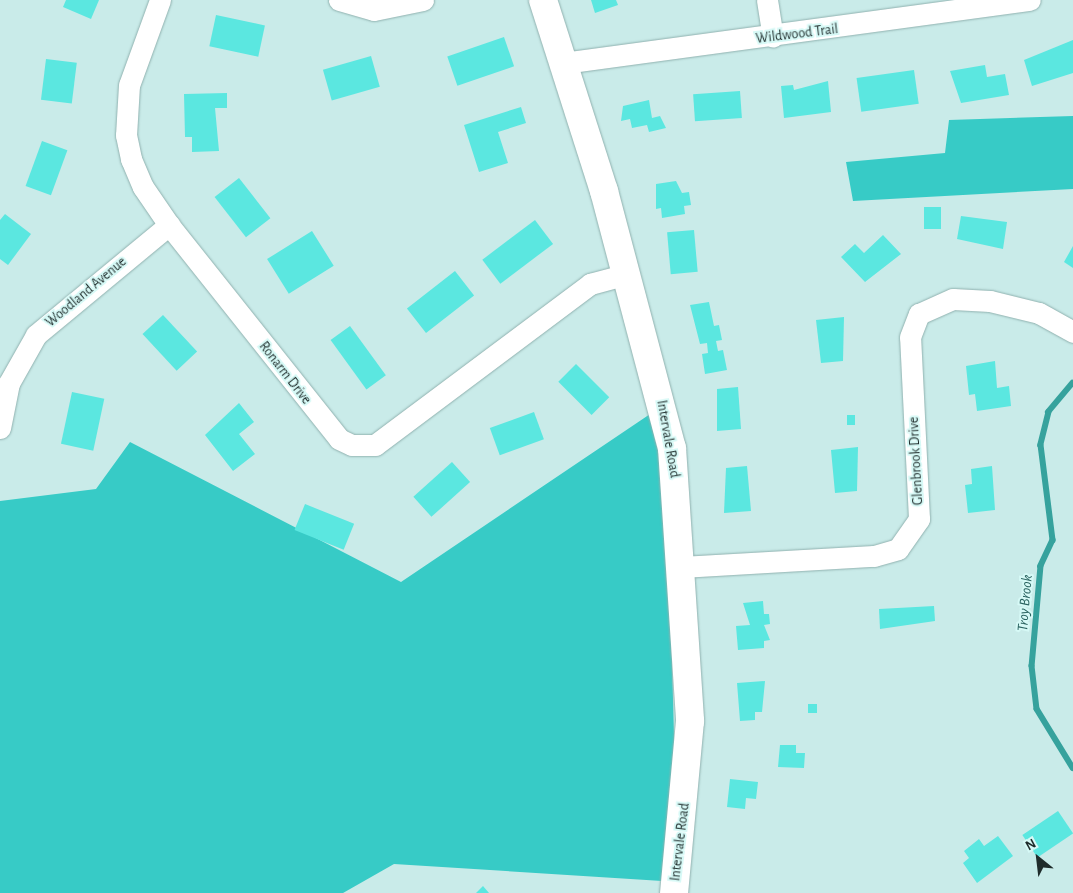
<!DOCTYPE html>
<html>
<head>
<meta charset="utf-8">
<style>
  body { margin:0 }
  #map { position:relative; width:1073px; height:893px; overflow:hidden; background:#c9ebe9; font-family:"Alegreya Sans",sans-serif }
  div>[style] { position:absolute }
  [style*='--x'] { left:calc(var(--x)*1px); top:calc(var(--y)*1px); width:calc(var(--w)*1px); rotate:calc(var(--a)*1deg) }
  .forest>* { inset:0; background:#37cbc6 }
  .stream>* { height:5.5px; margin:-2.75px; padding:0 2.75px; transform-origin:2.75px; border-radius:2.75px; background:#36a29d }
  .building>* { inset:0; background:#5be7e0; transform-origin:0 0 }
  .roads { filter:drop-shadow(0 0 1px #90b1af) drop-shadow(0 0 1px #90b1af) }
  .street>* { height:21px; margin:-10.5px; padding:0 10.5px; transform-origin:10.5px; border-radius:10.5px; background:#fff }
  .secondary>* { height:28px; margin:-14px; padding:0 14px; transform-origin:14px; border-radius:14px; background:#fff }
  span { translate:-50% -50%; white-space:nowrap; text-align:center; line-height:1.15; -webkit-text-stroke:4px #d6f9f6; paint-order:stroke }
  .street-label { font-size:14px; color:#1f2c2b }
  .water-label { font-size:15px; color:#29625f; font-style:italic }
  .north { position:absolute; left:1013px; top:833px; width:50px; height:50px; -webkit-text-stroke:4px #d6f9f6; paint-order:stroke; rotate:331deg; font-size:14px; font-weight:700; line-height:20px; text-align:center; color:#1f2c2b }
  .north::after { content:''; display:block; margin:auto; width:18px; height:22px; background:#1f2c2b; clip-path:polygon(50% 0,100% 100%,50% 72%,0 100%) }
</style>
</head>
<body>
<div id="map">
  <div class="forest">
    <i style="clip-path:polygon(1073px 116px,1073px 189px,853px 201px,846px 162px,945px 153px,949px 120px)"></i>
    <i style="clip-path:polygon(665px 404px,678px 882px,394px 864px,343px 893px,0 893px,0 501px,96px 489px,130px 442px,401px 582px)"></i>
  </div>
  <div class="stream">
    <i style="--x:1073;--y:383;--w:38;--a:130"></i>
    <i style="--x:1049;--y:412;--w:34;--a:104"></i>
    <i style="--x:1041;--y:445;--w:96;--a:82.8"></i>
    <i style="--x:1053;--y:540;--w:29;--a:115"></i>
    <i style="--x:1041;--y:566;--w:100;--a:95.1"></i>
    <i style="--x:1032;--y:666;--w:43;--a:83.4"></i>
    <i style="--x:1037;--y:709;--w:69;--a:58.6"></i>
  </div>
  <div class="building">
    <i style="clip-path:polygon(66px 0,99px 0,91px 19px,63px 7px)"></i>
    <i style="clip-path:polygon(591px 0,616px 0,618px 5px,595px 13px)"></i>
    <i style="left:216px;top:15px;width:50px;height:32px;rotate:12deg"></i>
    <i style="left:504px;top:37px;width:31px;height:60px;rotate:71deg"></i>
    <i style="clip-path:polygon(1073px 40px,1073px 73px,1032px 86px,1024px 60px)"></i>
    <i style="left:371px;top:56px;width:32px;height:50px;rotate:74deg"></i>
    <i style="left:46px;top:59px;width:31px;height:41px;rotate:7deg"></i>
    <i style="clip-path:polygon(985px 65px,987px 77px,1005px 74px,1009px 95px,961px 103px,950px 71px)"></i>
    <i style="left:914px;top:70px;width:34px;height:58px;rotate:82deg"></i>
    <i style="clip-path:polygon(828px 81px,831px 112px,784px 118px,781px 86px,793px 85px,794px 90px)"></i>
    <i style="left:740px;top:91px;width:27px;height:47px;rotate:86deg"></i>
    <i style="clip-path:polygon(227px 93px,227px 108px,215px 108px,219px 151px,192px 152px,192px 137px,185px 137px,184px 94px)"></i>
    <i style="clip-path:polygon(649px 100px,652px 118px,660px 116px,666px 128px,649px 132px,647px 125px,632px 128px,630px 119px,621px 121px,623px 106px)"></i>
    <i style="clip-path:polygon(521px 107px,526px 123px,498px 132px,508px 163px,479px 172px,464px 125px)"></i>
    <i style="left:42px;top:141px;width:27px;height:48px;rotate:20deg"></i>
    <i style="left:239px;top:178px;width:51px;height:31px;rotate:52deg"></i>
    <i style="clip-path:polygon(676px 181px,682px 193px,689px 192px,691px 205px,684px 206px,685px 214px,662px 218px,661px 208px,656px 209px,656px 184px)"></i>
    <i style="left:924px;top:207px;width:17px;height:22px"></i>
    <i style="clip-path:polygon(5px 214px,31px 234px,8px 265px,0 259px,0 220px)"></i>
    <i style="clip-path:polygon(961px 216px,1007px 222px,1003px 249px,957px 239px)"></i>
    <i style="left:535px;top:220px;width:30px;height:66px;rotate:53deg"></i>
    <i style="left:694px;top:230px;width:42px;height:27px;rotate:85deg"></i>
    <i style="left:312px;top:231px;width:41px;height:53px;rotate:58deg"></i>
    <i style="clip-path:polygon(883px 235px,901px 254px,865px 282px,841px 257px,855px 244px,864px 253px)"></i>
    <i style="clip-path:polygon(1073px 246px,1073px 268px,1064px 262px)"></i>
    <i style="left:455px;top:271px;width:31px;height:61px;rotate:52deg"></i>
    <i style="clip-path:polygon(709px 302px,714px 326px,719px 325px,722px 340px,716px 341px,718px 351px,723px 350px,727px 370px,705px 374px,702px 354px,708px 353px,707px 343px,700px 344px,690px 305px)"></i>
    <i style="left:163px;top:315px;width:50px;height:28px;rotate:47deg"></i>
    <i style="clip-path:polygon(844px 317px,843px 361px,821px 363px,816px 320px)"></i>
    <i style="left:350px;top:326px;width:61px;height:24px;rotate:54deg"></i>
    <i style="clip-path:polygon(995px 361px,997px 388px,1009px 386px,1011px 406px,977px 411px,975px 394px,969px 395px,966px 366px)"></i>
    <i style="left:576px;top:364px;width:47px;height:25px;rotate:45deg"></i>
    <i style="clip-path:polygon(738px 387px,741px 429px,717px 431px,717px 389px)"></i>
    <i style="left:72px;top:392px;width:33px;height:53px;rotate:12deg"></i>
    <i style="clip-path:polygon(239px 403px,254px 422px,239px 434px,255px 454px,233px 471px,205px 435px)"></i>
    <i style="left:534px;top:412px;width:29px;height:47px;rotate:70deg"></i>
    <i style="left:847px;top:415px;width:8px;height:10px"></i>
    <i style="clip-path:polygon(858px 447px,857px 491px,835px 493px,831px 450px)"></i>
    <i style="left:452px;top:462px;width:27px;height:52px;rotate:48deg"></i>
    <i style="clip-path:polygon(747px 466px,751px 511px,724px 513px,726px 468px)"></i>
    <i style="clip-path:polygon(992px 466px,995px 510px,968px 513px,965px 485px,972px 484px,971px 469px)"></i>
    <i style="left:305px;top:504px;width:53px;height:28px;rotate:22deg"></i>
    <i style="clip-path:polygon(763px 601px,764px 614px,769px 614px,770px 624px,764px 625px,770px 640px,764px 641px,764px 648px,738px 650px,736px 626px,750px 625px,743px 603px)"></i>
    <i style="clip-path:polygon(934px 606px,935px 621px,880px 629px,879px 609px)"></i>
    <i style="clip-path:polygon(765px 681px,762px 712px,755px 712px,755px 720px,740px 721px,737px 683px)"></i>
    <i style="left:808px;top:704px;width:9px;height:9px"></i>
    <i style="clip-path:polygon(780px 745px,796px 745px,796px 753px,805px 753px,804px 768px,778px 767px)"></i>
    <i style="clip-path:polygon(730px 779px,758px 782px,756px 799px,746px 798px,745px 809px,727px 807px)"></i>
    <i style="left:1058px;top:811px;width:27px;height:43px;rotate:56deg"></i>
    <i style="clip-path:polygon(998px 836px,1013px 856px,977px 883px,963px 863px,969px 858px,964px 851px,979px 839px,984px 846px)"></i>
    <i style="clip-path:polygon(483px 886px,489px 893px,476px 893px)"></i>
  </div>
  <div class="roads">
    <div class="street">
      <i style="--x:160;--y:0;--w:90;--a:110"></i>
      <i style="--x:129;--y:85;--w:50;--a:93.4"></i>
      <i style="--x:126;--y:135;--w:25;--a:78"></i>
      <i style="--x:131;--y:159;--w:30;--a:67"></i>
      <i style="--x:143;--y:187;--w:46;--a:55.6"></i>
      <i style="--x:169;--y:225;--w:273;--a:51.5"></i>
      <i style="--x:339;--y:439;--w:14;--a:25"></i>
      <i style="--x:352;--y:445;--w:23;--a:0"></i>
      <i style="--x:375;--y:445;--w:269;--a:-36.8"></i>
      <i style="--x:590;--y:284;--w:38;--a:-15"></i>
      <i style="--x:339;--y:0;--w:36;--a:16"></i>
      <i style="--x:374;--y:10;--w:50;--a:-11.5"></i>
      <i style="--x:767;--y:0;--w:37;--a:81"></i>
      <i style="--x:563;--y:63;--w:471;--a:-7.7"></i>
      <i style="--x:0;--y:428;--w:46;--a:-78.7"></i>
      <i style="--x:9;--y:383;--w:55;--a:-60.6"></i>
      <i style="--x:36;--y:335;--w:173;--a:-39.6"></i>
      <i style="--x:681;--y:567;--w:193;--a:-3.3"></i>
      <i style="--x:874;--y:556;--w:25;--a:-16"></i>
      <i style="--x:898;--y:549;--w:37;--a:-55"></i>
      <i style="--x:919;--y:519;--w:182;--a:-92.8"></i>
      <i style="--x:910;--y:337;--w:25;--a:-69"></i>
      <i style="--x:919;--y:314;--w:37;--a:-24"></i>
      <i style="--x:953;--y:299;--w:37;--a:3"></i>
      <i style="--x:990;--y:301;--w:50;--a:13.8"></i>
      <i style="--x:1039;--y:313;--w:39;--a:29"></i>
    </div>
    <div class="secondary">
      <i style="--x:543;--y:0;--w:201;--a:72.3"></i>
      <i style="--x:604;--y:191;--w:266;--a:75.2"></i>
      <i style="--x:672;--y:448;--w:274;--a:86.2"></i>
      <i style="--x:690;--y:721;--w:173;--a:95.3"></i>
    </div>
  </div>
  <div class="street-label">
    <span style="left:797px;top:34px;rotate:-7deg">Wildwood Trail</span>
    <span style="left:86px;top:292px;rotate:-40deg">Woodland Avenue</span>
    <span style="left:285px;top:373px;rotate:52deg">Ronarm Drive</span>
    <span style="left:668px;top:439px;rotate:80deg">Intervale Road</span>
    <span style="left:916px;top:461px;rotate:-93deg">Glenbrook Drive</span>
    <span style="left:680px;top:842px;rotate:-83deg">Intervale Road</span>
  </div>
  <div class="water-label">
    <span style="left:1025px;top:603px;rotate:-85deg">Troy Brook</span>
  </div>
  <div class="north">N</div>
</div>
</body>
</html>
